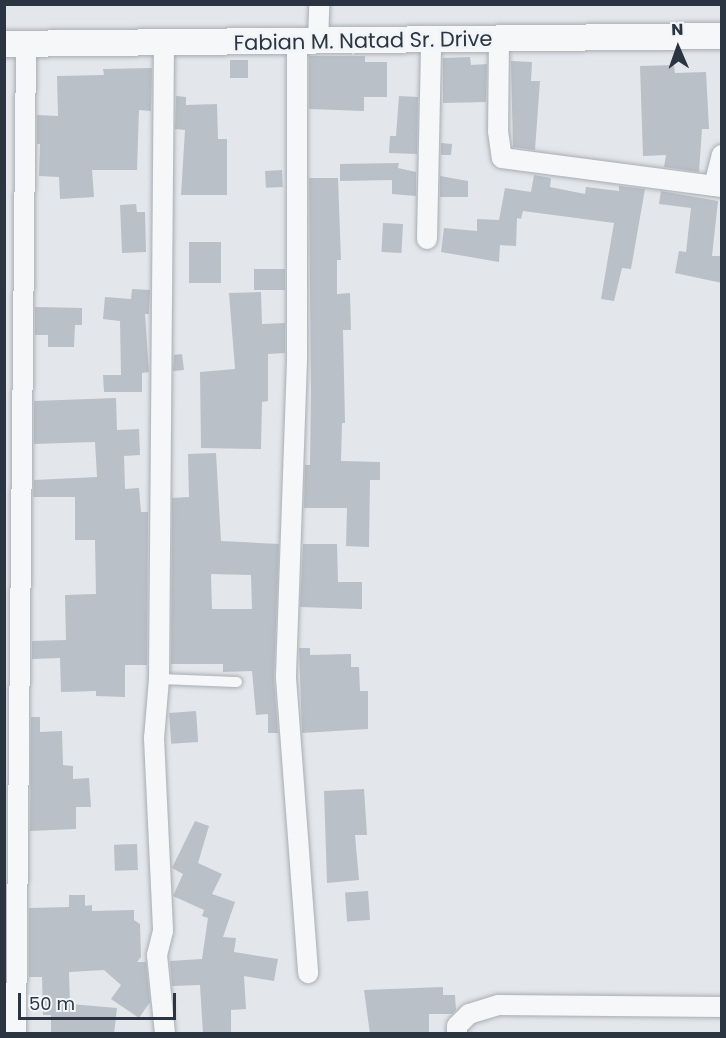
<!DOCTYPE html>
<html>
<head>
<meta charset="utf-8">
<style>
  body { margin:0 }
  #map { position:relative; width:726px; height:1038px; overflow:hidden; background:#e3e6ea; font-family:Poppins,sans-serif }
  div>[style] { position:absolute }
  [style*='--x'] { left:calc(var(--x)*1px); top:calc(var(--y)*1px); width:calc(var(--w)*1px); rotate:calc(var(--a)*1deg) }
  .building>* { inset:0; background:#bac0c7; transform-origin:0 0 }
  .roads { filter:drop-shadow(0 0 2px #a8adb4) drop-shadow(0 0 2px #a8adb4) }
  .service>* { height:10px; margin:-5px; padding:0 5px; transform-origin:5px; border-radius:5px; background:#f5f7f9 }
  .minor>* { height:20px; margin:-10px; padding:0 10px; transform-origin:10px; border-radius:10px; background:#f5f7f9 }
  .tertiary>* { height:26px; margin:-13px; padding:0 13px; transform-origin:13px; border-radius:13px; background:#f5f7f9 }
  span { translate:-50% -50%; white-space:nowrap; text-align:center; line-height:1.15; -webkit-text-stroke:6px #f2f5f8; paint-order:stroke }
  .street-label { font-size:21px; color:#2b3541 }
  .frame { position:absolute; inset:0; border:6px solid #2b3541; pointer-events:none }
  .north { position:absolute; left:648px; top:18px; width:60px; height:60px; -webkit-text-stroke:4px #f2f5f8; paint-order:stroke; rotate:358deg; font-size:16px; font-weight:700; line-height:24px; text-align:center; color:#2b3541 }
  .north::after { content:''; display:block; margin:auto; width:21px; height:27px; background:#2b3541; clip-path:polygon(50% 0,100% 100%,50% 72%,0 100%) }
  .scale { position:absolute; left:18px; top:993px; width:158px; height:27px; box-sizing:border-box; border:3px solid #2b3541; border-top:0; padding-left:8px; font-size:18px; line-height:21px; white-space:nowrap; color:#2b3541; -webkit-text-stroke:4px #f2f5f8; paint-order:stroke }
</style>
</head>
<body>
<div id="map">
  <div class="building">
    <i style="clip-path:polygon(309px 56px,365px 56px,365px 62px,387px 62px,387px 97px,364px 97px,364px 111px,309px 109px)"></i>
    <i style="clip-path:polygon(470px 57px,471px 65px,487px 64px,486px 102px,443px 103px,443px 58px)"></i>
    <i style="left:230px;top:60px;width:18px;height:18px"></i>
    <i style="clip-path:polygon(511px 61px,532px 62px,531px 81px,540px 81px,535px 150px,513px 147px)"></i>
    <i style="clip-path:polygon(674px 65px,675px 73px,706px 72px,709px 129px,702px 129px,699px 172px,664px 167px,666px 155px,643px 156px,640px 66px)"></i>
    <i style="clip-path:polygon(152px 68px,151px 111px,139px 110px,137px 170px,92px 170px,94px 197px,60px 199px,59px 177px,39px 176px,40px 144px,37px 144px,37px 115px,58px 116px,57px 76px,104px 75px,103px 69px)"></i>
    <i style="clip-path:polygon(176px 96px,186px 97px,186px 105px,217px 104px,218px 139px,227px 139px,227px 195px,181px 195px,185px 130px,175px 129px)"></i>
    <i style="clip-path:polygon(399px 96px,418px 97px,417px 154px,389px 153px,390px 136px,396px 136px)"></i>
    <i style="clip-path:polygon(441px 143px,452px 144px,451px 155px,441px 155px)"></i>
    <i style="clip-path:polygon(399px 163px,398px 168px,416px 172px,416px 196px,392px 194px,392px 180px,340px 181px,340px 164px)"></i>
    <i style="left:282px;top:170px;width:17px;height:17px;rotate:87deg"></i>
    <i style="clip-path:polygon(534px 175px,551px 178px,550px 187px,585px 194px,586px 187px,619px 191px,619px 186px,645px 189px,631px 269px,622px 268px,614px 301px,601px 299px,614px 223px,523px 211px,521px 219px,517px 218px,516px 246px,500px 245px,499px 262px,441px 252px,444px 228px,477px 231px,477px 219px,499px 220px,505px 188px,531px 192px)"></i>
    <i style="clip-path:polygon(440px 176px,468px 181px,468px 197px,440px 197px)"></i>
    <i style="clip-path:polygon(309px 178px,338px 178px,341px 260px,337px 260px,337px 294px,350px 293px,351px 330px,343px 330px,345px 423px,342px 423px,341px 461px,380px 462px,380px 480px,370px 480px,369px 547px,346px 546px,347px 508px,304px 508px,305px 465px,310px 465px,311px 390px)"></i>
    <i style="clip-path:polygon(661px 191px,718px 201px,712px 256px,722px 256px,722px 283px,675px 273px,679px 251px,686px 252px,691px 208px,659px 204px)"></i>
    <i style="clip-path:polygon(136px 204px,137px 212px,145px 212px,146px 252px,122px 253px,120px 205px)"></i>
    <i style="left:383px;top:223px;width:20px;height:29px;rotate:3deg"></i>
    <i style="left:189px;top:242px;width:32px;height:41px"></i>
    <i style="left:254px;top:269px;width:31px;height:21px"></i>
    <i style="clip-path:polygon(132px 289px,150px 290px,149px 314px,145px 314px,149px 372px,142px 373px,142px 392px,104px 392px,103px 375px,121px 375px,120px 321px,103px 319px,105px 297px,131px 299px)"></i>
    <i style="clip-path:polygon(261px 292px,262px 324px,285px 323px,285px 353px,268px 354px,268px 401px,262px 402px,261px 449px,201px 448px,200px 372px,235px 369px,229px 293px)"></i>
    <i style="clip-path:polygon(35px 307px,82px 308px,82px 325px,75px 325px,74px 347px,48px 347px,48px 335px,35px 335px)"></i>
    <i style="clip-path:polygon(182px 354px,184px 370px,173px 371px,174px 355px)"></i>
    <i style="clip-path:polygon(116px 398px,117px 430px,139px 429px,140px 455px,124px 456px,125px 489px,139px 488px,141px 512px,148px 512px,147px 665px,125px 665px,125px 697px,96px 696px,96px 691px,61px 692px,60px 658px,32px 659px,32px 641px,66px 640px,65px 595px,96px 594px,95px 540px,75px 540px,75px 497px,33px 497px,34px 480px,97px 477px,95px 442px,34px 444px,34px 401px)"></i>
    <i style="clip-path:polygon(evenodd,216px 453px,221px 541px,279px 544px,274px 678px,278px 733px,268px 733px,268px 714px,256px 715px,252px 671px,223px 672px,223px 664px,171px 664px,172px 498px,189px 497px,188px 454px,216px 453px,211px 574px,251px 575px,252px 609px,212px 609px,211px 574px)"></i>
    <i style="clip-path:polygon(303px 544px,337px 544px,338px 582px,362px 582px,362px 609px,300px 607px)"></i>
    <i style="clip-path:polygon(299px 648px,310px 648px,310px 655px,351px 654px,351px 667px,359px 667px,360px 691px,368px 691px,368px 729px,302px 733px)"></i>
    <i style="left:196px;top:711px;width:31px;height:27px;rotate:86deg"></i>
    <i style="clip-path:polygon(31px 717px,40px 717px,40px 732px,62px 731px,63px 765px,73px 766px,73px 779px,89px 778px,91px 807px,76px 807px,76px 829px,30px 831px)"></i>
    <i style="clip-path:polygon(364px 789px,367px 835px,355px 835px,359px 880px,327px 883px,324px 791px)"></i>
    <i style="clip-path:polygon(195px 821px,209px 826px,198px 863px,222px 874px,212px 894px,235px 902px,223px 937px,236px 938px,234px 952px,278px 959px,274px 981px,244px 976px,246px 1009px,231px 1010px,231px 1034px,203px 1034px,200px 985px,172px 986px,170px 961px,202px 959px,208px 918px,202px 916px,204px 910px,173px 896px,183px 874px,172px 868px)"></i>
    <i style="left:137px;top:844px;width:26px;height:23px;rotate:88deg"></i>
    <i style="left:368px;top:891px;width:29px;height:23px;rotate:86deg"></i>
    <i style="clip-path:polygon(69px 895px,85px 895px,85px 906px,92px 905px,92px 911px,134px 910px,134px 920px,140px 924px,141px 957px,137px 962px,146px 962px,150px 1002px,139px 1018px,111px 999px,121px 985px,104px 970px,69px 972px,70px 1004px,117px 1008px,114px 1034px,51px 1034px,51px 1015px,43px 1015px,42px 977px,29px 977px,29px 908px,69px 907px)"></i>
    <i style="clip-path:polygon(443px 987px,443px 995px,455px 995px,456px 1010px,452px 1014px,429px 1014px,429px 1034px,370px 1034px,364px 990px)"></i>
  </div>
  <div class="roads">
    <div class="service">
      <i style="--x:159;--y:679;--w:78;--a:2.2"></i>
    </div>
    <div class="minor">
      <i style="--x:499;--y:39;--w:92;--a:90.6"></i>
      <i style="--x:498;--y:131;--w:27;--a:82"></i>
      <i style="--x:502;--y:158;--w:222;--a:7.5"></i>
      <i style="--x:297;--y:42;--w:318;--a:90"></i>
      <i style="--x:297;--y:360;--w:318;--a:92"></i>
      <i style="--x:286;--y:678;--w:296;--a:85.7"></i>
      <i style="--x:318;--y:42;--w:38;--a:-88"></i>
      <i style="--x:164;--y:43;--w:636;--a:90.45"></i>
      <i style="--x:159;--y:679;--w:59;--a:94.8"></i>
      <i style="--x:154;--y:738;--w:193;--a:87.3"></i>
      <i style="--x:163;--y:931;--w:25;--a:104"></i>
      <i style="--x:157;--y:955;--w:79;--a:84.2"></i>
      <i style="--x:714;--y:186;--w:32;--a:-76"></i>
      <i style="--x:427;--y:239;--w:199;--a:-88.8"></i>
      <i style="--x:16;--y:1034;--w:990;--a:-89.42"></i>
      <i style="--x:457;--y:1034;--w:8;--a:-90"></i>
      <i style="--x:457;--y:1026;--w:17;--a:-45"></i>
      <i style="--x:469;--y:1014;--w:31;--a:-17"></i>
      <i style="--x:499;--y:1005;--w:223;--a:0.5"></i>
    </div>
    <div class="tertiary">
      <i style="--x:4;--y:44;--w:718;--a:-0.64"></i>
    </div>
  </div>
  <div class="street-label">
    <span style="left:363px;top:41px;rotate:-1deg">Fabian M. Natad Sr. Drive</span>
  </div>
  <div class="frame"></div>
  <div class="north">N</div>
  <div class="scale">50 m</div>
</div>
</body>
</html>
